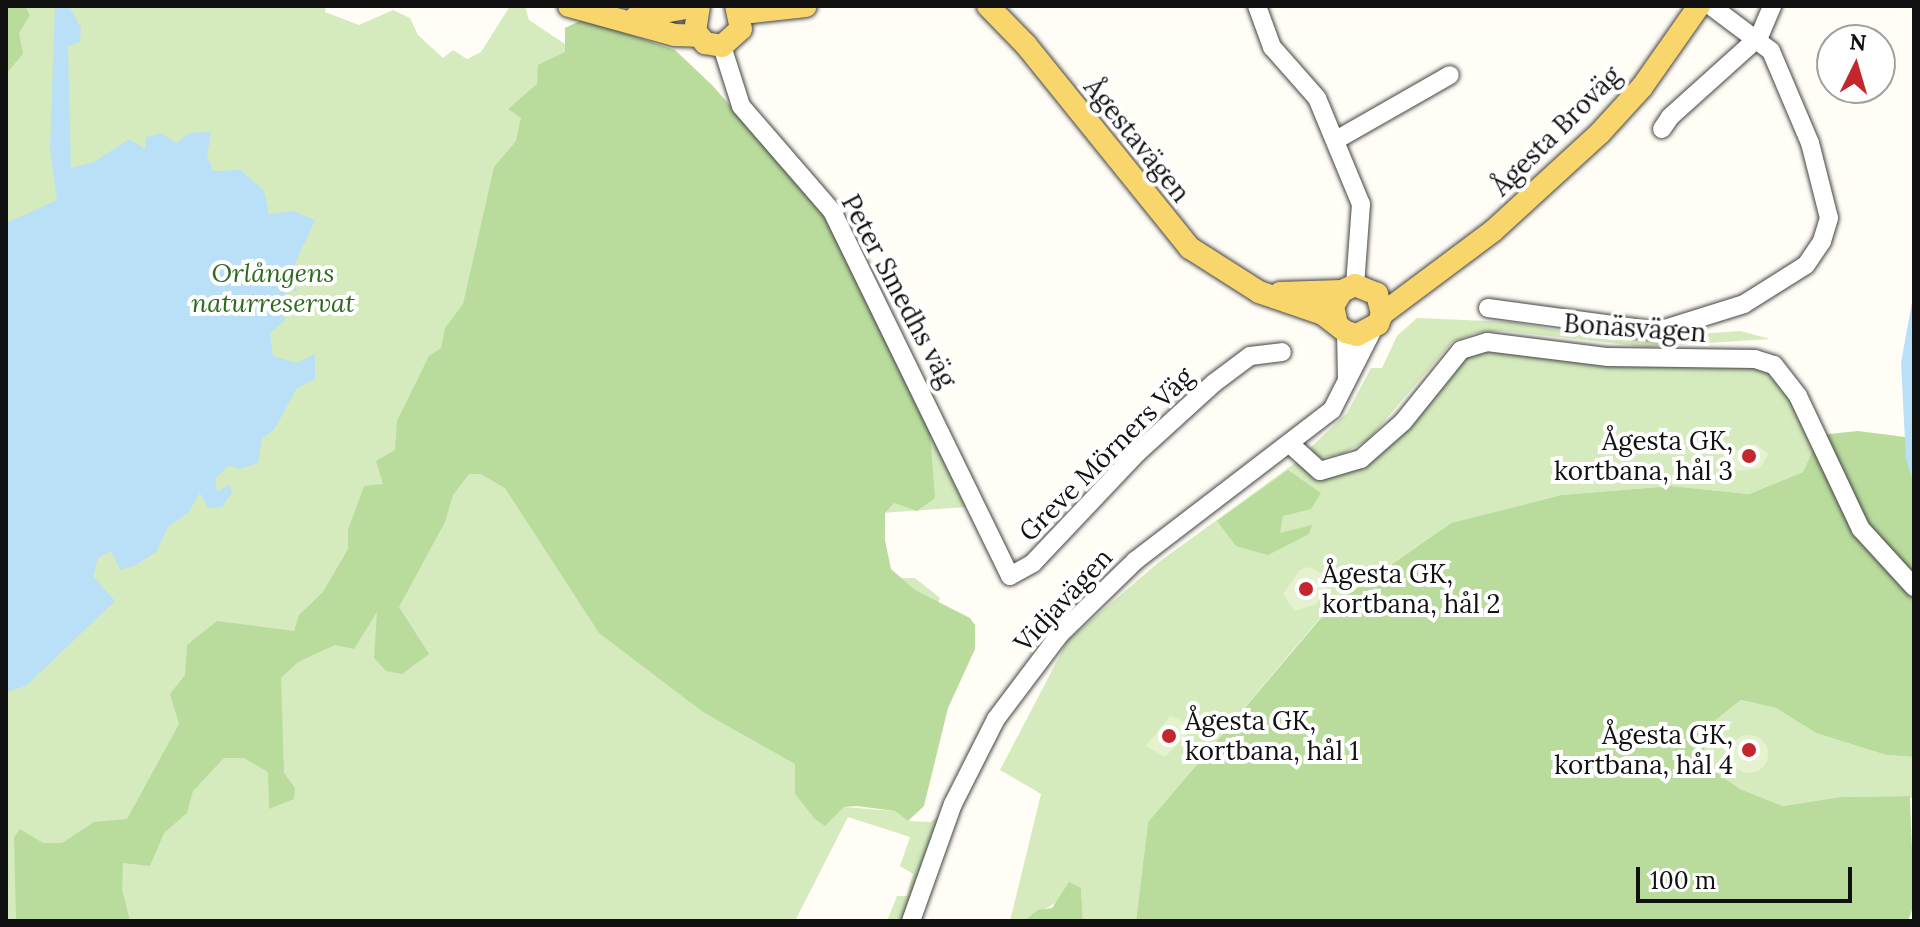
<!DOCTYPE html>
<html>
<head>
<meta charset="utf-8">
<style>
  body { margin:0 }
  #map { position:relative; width:1920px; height:927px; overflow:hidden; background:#fffdf5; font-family:Lora,serif }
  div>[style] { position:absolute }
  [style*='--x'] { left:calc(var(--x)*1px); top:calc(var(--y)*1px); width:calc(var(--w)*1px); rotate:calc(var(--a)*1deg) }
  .green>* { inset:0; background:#d5ebbd }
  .forest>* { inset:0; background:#b9dc9c }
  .pitch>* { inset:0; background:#e6f2cf }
  .round { border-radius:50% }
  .water>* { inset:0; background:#b9e0f7 }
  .roads { filter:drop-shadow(0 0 2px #444) drop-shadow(0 0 2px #444) }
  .minor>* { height:18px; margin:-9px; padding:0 9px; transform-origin:9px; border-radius:9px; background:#fff }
  .major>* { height:22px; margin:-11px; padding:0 11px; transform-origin:11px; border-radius:11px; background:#f9d66b }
  .dots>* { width:22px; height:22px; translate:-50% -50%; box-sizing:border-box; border:4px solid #fff; border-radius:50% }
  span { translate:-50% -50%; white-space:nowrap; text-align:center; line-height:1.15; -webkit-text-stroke:8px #fff; paint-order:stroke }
  .street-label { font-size:26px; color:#111 }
  .park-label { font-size:26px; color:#2f6b1f; font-style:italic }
  .poi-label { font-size:26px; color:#111 }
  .right { translate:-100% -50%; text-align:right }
  .left { translate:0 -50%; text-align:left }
  .frame { position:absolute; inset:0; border:8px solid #111; pointer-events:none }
  .north { position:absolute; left:1816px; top:24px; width:80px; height:80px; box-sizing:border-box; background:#fff; border:2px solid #a0a0a0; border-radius:50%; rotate:5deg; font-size:22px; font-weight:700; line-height:32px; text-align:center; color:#111 }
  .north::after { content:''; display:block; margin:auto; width:28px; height:36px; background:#c4262e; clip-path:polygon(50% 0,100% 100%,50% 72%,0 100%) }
  .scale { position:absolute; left:1636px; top:867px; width:216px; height:36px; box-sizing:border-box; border:4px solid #111; border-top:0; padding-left:10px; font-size:24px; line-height:28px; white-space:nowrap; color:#111; -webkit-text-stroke:6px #fff; paint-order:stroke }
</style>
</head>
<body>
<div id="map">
  <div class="green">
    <i style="clip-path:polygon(6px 6px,326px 6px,325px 12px,359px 25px,393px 10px,410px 18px,418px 35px,443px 58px,453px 50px,467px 59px,481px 52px,510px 6px,525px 6px,529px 20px,834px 223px,967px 507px,867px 514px,891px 578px,915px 578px,940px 598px,867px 803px,844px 807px,895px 811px,908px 821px,931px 822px,953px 804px,911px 921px,887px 921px,897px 896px,907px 896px,910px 884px,913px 874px,900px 866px,910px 837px,848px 817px,795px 921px,6px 921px)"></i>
    <i style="clip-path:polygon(1417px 318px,1512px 322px,1612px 340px,1740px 331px,1770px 339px,1646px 347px,1504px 331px,1474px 333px,1452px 342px,1368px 440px,1342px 454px,1316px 458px,1310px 448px,1347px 413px,1371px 368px,1382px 368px,1397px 336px)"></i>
    <i style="clip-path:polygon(1461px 350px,1774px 365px,1820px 435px,1803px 472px,1749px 494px,1671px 486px,1561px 495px,1451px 523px,1331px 605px,1148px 822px,1136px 921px,1083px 921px,1081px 888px,1024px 921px,1010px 921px,1041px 794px,1000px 770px,1068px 640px,1159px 562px,1302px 458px,1320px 471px,1361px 459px)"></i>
    <i style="clip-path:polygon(1741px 700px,1776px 708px,1816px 733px,1886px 755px,1914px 757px,1914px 803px,1910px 796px,1840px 797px,1783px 806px,1740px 789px,1702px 762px,1708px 726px)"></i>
  </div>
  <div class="forest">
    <i style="clip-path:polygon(6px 6px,25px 6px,30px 15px,19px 33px,23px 54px,6px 74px)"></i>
    <i style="clip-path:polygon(584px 19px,675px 50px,713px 86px,831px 222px,930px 433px,935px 498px,917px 511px,894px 503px,885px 513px,885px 540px,891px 569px,915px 590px,970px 618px,975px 625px,975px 649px,948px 708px,924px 806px,908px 821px,895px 811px,857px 806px,844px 807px,825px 826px,815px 819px,795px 794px,795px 764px,703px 712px,599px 633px,505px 488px,481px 474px,469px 474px,453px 495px,445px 522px,399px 607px,429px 654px,402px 674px,386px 671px,374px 658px,377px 612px,354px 649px,335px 645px,298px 662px,281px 678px,284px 773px,295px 788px,294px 799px,269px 809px,268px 772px,244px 758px,224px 758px,193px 791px,187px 813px,164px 833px,150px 866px,123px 863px,122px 889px,130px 921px,16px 921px,14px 837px,20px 829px,43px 843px,62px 843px,94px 822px,127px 819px,179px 724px,170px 694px,185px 675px,187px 645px,217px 621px,294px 631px,299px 615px,323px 592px,348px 549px,348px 530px,364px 486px,383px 484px,376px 461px,395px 450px,397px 421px,429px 356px,441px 348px,445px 328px,463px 304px,494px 167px,516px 141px,521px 118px,508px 109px,537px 84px,538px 65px,565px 52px,565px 28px)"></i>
    <i style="clip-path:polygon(1858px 431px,1905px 437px,1914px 485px,1914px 757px,1886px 755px,1816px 733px,1776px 708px,1741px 700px,1708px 726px,1702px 762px,1740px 789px,1783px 806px,1840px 797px,1910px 796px,1914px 905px,1908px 921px,1136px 921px,1148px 822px,1331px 606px,1451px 523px,1561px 495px,1671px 486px,1749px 494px,1803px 472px,1820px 435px)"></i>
    <i style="clip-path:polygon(1288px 470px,1321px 493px,1311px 509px,1283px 516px,1280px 533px,1312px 525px,1309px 534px,1268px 555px,1236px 546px,1217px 521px)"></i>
    <i style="clip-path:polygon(1069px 882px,1081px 888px,1083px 921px,1024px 921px,1038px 910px,1052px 908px)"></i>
  </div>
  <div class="pitch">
    <i style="clip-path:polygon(1756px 444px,1768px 454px,1760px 468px,1734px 471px,1726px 464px,1735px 451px)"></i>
    <i style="clip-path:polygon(1310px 567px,1324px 575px,1327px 592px,1316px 604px,1295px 611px,1283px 594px,1300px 570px)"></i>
    <i style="clip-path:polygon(1170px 716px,1185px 722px,1188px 733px,1165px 757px,1146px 746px)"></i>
    <i class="round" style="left:1730px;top:735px;width:38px;height:38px"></i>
  </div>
  <div class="water">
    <i style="clip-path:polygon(55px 6px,69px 6px,81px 28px,80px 42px,68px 46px,71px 168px,94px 162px,129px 139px,145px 149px,146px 137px,161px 133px,176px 143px,189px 133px,211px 132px,207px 156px,213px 171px,241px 170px,264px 191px,269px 214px,293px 211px,315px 220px,292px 270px,297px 292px,287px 287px,282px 307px,285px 320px,270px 333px,273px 356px,296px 363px,315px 354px,315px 379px,297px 388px,274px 430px,262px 438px,258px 463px,239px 469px,229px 465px,215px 479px,217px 492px,230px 484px,232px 493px,222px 507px,208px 508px,200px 493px,188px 513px,168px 527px,156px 552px,136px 565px,120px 570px,111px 551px,98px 558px,93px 576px,115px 601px,26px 686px,6px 692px,6px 223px,57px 200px,50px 149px)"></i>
    <i style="clip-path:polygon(1914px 291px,1914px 485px,1906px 459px,1901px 363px)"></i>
  </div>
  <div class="roads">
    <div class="minor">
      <i style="--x:1257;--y:6;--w:44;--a:69.9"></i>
      <i style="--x:1272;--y:47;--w:68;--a:48.6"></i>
      <i style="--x:1317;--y:98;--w:115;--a:67.5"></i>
      <i style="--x:1361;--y:204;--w:81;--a:94.2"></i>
      <i style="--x:722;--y:46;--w:63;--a:72.4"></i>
      <i style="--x:741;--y:106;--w:139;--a:49.1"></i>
      <i style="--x:832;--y:211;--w:406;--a:64"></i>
      <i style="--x:1010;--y:576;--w:26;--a:-29"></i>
      <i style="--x:1033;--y:563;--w:151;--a:-46.6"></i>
      <i style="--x:1137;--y:453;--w:104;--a:-42.3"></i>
      <i style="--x:1214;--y:383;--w:45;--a:-36.9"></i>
      <i style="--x:1250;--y:356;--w:32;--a:-7"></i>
      <i style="--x:1662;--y:129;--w:14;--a:-56"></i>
      <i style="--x:1670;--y:117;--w:120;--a:-42"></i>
      <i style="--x:1759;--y:37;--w:34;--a:-67"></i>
      <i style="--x:1336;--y:140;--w:131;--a:-29.7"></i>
      <i style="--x:1488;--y:308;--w:172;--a:7.7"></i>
      <i style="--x:1658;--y:331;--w:90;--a:-17.4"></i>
      <i style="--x:1744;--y:304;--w:73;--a:-32.2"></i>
      <i style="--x:1806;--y:265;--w:29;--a:-56"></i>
      <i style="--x:1822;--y:241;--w:24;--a:-73"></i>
      <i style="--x:1829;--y:218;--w:77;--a:-104.2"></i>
      <i style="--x:1810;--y:143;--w:100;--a:-113"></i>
      <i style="--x:1771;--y:51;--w:75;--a:-143.1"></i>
      <i style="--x:1346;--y:332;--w:48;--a:88.8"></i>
      <i style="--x:1290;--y:444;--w:40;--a:42"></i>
      <i style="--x:1320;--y:471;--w:43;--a:-16.3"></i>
      <i style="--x:1361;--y:459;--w:56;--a:-41.4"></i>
      <i style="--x:1403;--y:422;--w:92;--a:-51.1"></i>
      <i style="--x:1461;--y:350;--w:27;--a:-17"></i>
      <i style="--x:1487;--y:342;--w:122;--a:7.1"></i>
      <i style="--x:1608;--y:357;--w:147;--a:0.8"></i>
      <i style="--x:1755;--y:359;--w:20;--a:18"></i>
      <i style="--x:1774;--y:365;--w:39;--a:52"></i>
      <i style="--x:1798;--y:396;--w:147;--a:64.7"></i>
      <i style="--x:1861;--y:529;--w:79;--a:47.6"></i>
      <i style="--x:911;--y:921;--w:124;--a:-70.3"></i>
      <i style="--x:953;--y:804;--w:95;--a:-63.2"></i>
      <i style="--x:996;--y:719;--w:106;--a:-53"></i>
      <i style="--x:1060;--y:634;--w:105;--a:-44.2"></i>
      <i style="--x:1135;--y:561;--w:248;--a:-37.5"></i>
      <i style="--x:1332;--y:410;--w:89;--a:-63.1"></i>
    </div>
    <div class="major">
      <i style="--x:569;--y:6;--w:110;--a:15.3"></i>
      <i style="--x:675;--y:35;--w:23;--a:2"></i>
      <i style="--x:699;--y:6;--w:25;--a:99"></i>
      <i style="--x:695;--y:31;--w:16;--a:50"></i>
      <i style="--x:705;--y:43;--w:17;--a:10"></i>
      <i style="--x:722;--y:46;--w:25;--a:-42"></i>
      <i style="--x:741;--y:29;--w:24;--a:-102"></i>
      <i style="--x:988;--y:6;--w:54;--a:45.7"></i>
      <i style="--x:1026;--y:45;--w:261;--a:51.1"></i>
      <i style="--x:1190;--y:248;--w:82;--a:32.5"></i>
      <i style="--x:1259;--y:292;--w:68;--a:19"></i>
      <i style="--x:1323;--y:314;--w:29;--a:38"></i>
      <i style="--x:1346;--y:332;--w:11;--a:15"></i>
      <i style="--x:1357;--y:335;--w:24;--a:-28"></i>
      <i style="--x:1378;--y:324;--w:11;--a:-68"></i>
      <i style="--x:1382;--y:314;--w:21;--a:-104"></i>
      <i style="--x:1377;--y:294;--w:24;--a:-158"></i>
      <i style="--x:1355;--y:285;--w:14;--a:155"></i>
      <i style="--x:1342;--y:291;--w:17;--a:121"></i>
      <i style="--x:1333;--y:306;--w:19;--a:78"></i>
      <i style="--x:738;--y:8;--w:14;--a:17"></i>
      <i style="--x:751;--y:12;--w:55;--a:-6.2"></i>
      <i style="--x:636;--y:17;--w:62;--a:-10.2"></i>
      <i style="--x:1280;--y:293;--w:62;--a:-1.8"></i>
      <i style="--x:1382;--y:314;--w:139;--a:-36.8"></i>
      <i style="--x:1493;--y:231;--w:145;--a:-42.5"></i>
      <i style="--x:1600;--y:133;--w:62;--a:-47.6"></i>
      <i style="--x:1642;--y:87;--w:99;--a:-54.9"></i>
    </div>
  </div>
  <div class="dots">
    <i style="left:1749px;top:456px;background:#c4262e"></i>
    <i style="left:1306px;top:589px;background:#c4262e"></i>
    <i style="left:1169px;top:736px;background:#c4262e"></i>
    <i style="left:1749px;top:750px;background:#c4262e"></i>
  </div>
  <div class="street-label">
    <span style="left:1556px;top:131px;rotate:-45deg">Ågesta Broväg</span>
    <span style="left:1137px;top:140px;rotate:51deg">Ågestavägen</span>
    <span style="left:899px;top:291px;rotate:62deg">Peter Smedhs väg</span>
    <span style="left:1635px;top:328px;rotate:4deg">Bonäsvägen</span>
    <span style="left:1106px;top:454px;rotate:-45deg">Greve Mörners Väg</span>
    <span style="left:1063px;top:600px;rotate:-47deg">Vidjavägen</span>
  </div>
  <div class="park-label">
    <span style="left:273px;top:288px">Orlångens<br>naturreservat</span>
  </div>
  <div class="poi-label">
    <span class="right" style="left:1733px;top:456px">Ågesta GK,<br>kortbana, hål 3</span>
    <span class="left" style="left:1322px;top:589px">Ågesta GK,<br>kortbana, hål 2</span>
    <span class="left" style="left:1185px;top:736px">Ågesta GK,<br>kortbana, hål 1</span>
    <span class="right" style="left:1733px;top:750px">Ågesta GK,<br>kortbana, hål 4</span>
  </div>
  <div class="frame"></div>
  <div class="north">N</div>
  <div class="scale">100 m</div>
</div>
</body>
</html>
